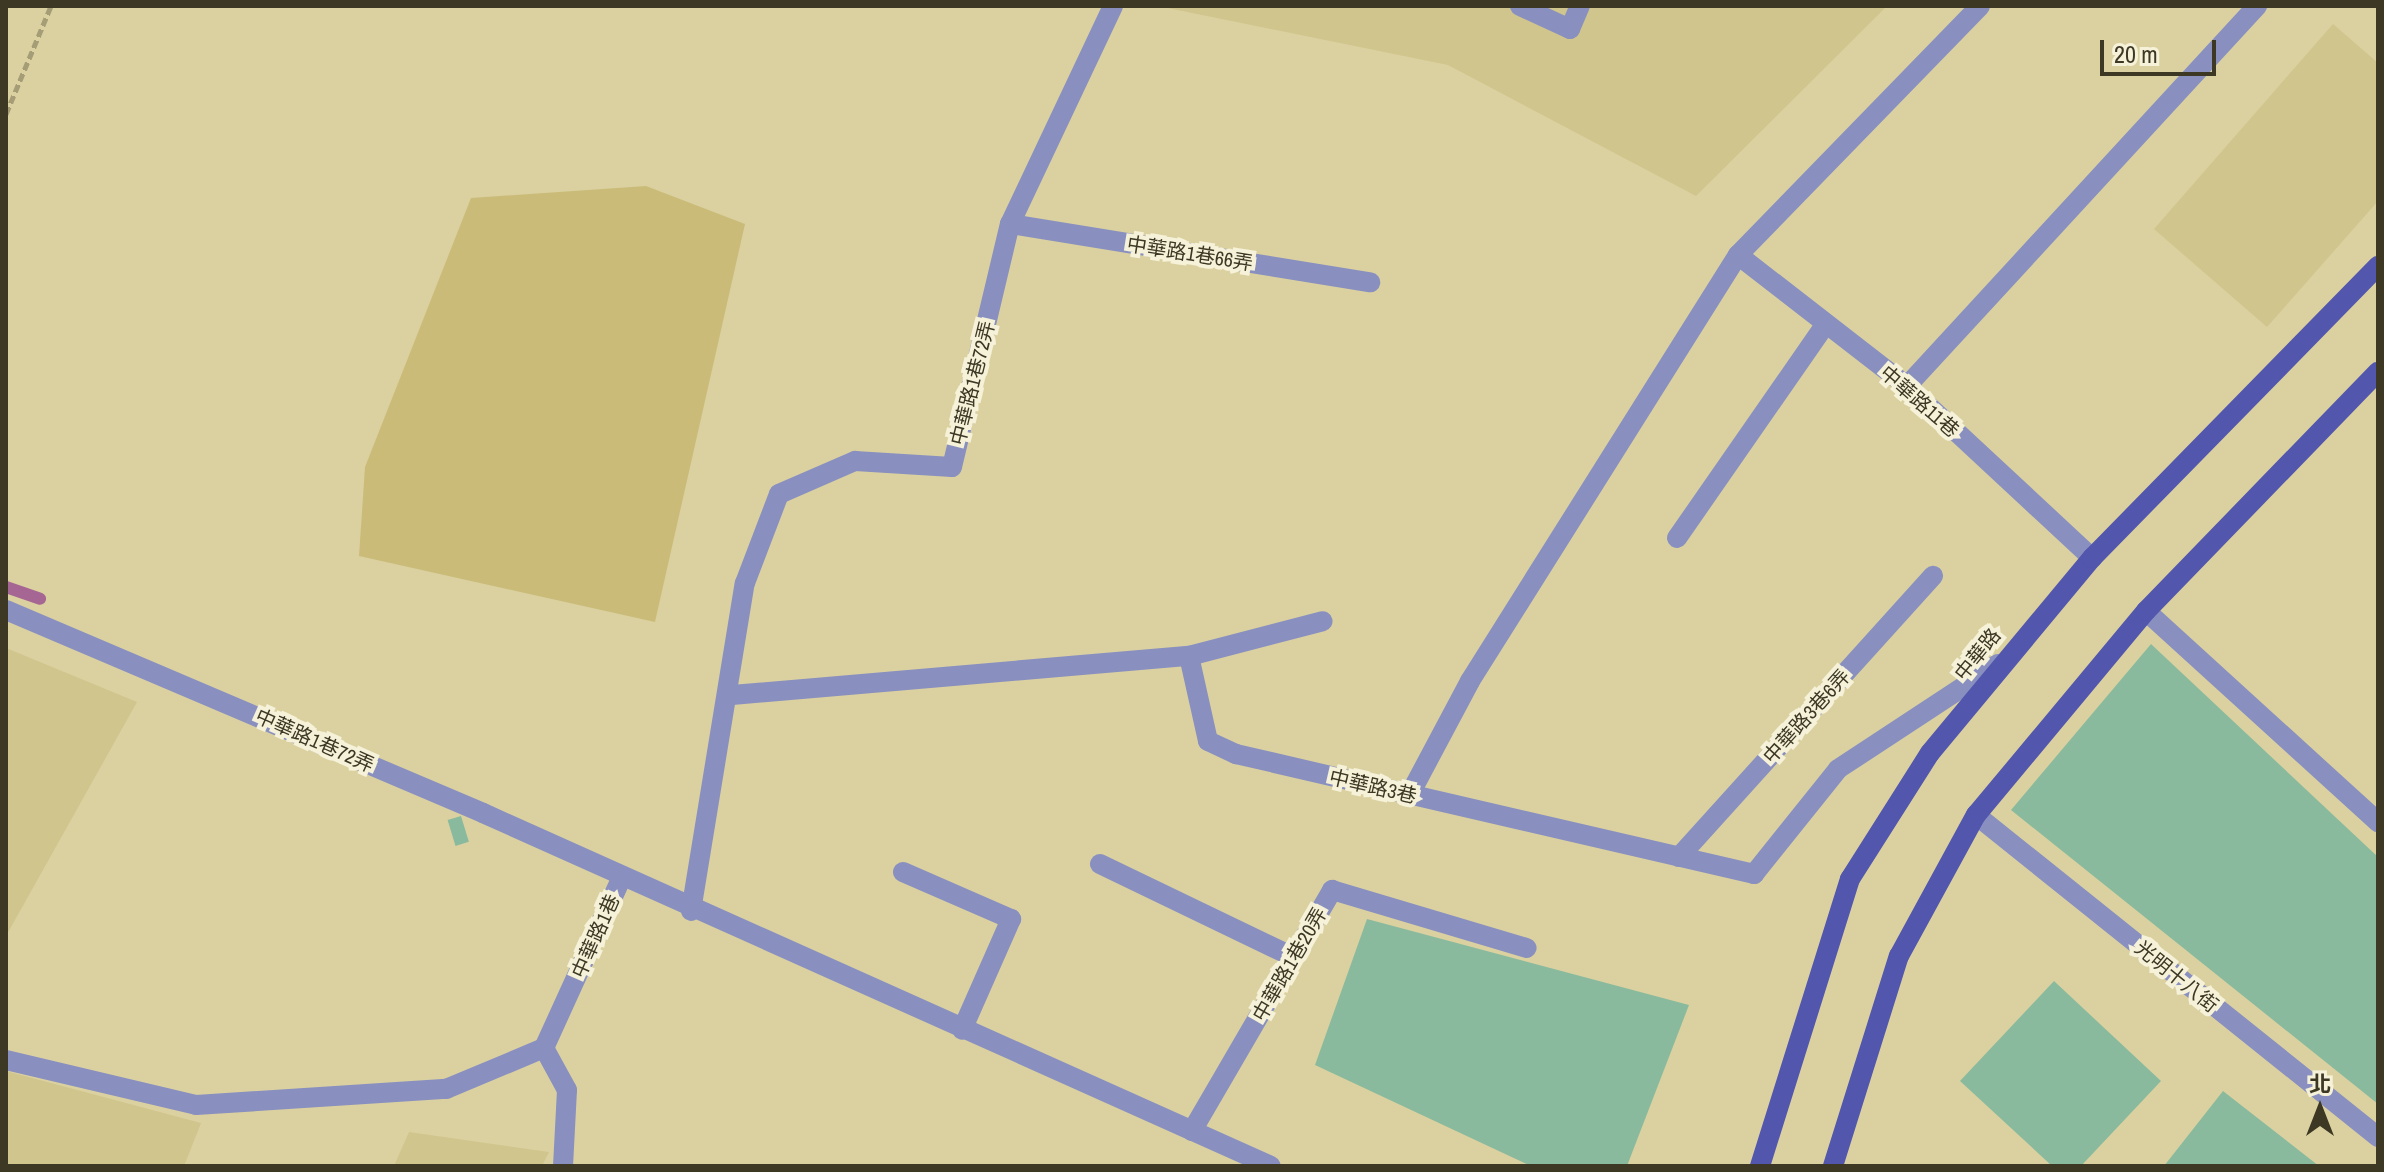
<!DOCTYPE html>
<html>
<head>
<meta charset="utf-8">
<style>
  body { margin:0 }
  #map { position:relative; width:2384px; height:1172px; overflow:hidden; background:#dbd1a0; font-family:"Archivo Narrow","Noto Sans TC",sans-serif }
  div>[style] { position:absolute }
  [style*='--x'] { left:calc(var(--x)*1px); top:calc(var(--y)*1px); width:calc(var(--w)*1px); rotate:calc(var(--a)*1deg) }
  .built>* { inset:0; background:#d0c58c }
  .green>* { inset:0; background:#cabc78 }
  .stream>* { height:12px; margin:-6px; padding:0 6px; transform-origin:6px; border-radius:6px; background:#a56693 }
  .building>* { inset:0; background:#8aba9d; transform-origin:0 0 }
  .path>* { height:5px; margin-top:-2.5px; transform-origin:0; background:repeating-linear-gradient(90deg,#a59d76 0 8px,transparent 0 12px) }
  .minor>* { height:20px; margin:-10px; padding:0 10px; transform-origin:10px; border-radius:10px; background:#8990c0 }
  .major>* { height:20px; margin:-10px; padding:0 10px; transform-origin:10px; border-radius:10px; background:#5256ad }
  span { translate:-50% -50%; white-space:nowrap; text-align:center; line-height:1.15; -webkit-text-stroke:8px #f6f2d9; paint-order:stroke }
  .street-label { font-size:20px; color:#3c3824 }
  .frame { position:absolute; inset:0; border:8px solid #3c3824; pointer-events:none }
  .north { position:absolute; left:2280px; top:1068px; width:80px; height:80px; -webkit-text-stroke:6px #f6f2d9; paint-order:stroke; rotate:0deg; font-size:22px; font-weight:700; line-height:32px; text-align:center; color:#3c3824 }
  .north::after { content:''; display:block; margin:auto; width:28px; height:36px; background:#3c3824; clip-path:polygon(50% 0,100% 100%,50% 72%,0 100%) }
  .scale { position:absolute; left:2100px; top:40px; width:116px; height:36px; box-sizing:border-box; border:4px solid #3c3824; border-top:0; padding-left:10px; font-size:24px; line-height:28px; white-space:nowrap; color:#3c3824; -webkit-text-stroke:6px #f6f2d9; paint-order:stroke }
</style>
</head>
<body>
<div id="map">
  <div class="built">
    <i style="clip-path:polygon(1158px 6px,1887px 6px,1696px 196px,1448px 65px)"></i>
    <i style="clip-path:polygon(2333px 24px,2378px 63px,2378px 201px,2267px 327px,2154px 229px)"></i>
    <i style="clip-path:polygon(6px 648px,137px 702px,6px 936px)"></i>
    <i style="clip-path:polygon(6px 1071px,201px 1123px,184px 1166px,6px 1166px)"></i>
    <i style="clip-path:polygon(409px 1132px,549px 1152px,542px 1166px,394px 1166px)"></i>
  </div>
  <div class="green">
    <i style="clip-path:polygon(646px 186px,745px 224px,655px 622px,359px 556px,365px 467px,471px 198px)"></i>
  </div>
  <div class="stream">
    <i style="--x:6;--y:587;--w:36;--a:19"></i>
  </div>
  <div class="building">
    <i style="clip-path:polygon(2151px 644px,2378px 857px,2378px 1104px,2011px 810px)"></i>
    <i style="left:461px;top:816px;width:27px;height:14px;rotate:73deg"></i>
    <i style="clip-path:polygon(1367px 919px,1689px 1005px,1627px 1166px,1531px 1166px,1315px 1065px)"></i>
    <i style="clip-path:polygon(2054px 981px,2161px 1081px,2081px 1166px,2052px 1166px,1960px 1081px)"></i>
    <i style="clip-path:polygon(2223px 1091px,2319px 1166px,2164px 1166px)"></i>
  </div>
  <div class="path">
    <i style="--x:6;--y:114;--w:117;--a:-67.4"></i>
  </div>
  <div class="minor">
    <i style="--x:1520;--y:6;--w:55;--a:24.7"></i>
    <i style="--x:1570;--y:29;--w:25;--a:-67"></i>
    <i style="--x:1010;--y:224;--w:365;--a:9.2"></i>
    <i style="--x:1738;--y:255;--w:214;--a:37.8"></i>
    <i style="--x:1907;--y:386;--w:253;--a:42.9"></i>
    <i style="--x:1907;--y:386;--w:517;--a:-47.35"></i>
    <i style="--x:1677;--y:538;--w:259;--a:-55.2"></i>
    <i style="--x:6;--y:610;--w:518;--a:23.05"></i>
    <i style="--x:483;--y:813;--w:863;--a:24.13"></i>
    <i style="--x:2146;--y:611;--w:314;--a:42.3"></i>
    <i style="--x:1189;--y:656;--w:87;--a:77.4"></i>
    <i style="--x:1208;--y:741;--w:31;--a:25"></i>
    <i style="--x:1236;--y:754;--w:532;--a:13.04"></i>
    <i style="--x:1754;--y:874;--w:134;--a:-51.3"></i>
    <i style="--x:1838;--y:769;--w:191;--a:-33.3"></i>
    <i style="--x:732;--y:695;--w:459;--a:-4.9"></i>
    <i style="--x:1189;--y:656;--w:138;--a:-14.6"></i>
    <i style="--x:1410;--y:794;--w:128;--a:-62"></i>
    <i style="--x:1470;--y:681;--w:503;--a:-57.83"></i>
    <i style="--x:1738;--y:255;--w:347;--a:-45.8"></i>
    <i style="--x:1976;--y:815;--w:515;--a:38.69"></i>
    <i style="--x:1679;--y:857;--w:379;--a:-47.9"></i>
    <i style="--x:1100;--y:864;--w:214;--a:25.7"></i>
    <i style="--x:903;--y:872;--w:118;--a:23.5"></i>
    <i style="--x:1011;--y:919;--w:121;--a:113.8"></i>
    <i style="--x:691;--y:911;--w:332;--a:-80.7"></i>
    <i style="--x:745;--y:583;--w:95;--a:-69.1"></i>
    <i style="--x:779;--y:494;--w:83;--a:-23.5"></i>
    <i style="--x:855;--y:461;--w:97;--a:3.5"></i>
    <i style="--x:952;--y:467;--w:250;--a:-76.6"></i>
    <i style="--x:1010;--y:224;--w:241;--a:-64.7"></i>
    <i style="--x:544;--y:1048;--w:48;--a:61.3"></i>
    <i style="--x:567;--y:1090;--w:76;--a:93"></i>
    <i style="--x:6;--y:1060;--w:195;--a:13.3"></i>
    <i style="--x:196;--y:1105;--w:251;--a:-3.7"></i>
    <i style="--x:446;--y:1089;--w:106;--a:-22.7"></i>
    <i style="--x:544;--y:1048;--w:183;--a:-65.5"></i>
    <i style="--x:1192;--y:1131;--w:279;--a:-59.8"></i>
    <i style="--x:1332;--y:890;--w:203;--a:16.6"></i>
  </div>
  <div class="major">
    <i style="--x:1760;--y:1166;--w:301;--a:-72.6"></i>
    <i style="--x:1850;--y:879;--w:149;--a:-57.6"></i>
    <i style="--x:1930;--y:753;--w:254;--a:-50.3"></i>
    <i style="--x:2092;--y:558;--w:409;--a:-45.6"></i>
    <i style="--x:1833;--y:1166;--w:220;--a:-72.6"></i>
    <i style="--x:1899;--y:956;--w:161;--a:-61.4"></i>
    <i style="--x:1976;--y:815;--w:266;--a:-50.2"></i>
    <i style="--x:2146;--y:611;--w:333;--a:-45.9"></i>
  </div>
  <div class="street-label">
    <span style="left:1190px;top:253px;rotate:9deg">中華路1巷66弄</span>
    <span style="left:972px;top:383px;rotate:-76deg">中華路1巷72弄</span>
    <span style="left:1920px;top:401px;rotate:41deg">中華路11巷</span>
    <span style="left:1977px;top:654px;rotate:-51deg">中華路</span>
    <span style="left:1806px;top:716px;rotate:-48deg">中華路3巷6弄</span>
    <span style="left:315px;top:740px;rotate:24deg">中華路1巷72弄</span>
    <span style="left:1373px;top:786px;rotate:13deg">中華路3巷</span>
    <span style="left:595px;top:936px;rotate:-66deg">中華路1巷</span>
    <span style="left:1289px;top:964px;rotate:-60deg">中華路1巷20弄</span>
    <span style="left:2177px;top:976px;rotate:39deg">光明十八街</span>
  </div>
  <div class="frame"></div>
  <div class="north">北</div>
  <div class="scale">20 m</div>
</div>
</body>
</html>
